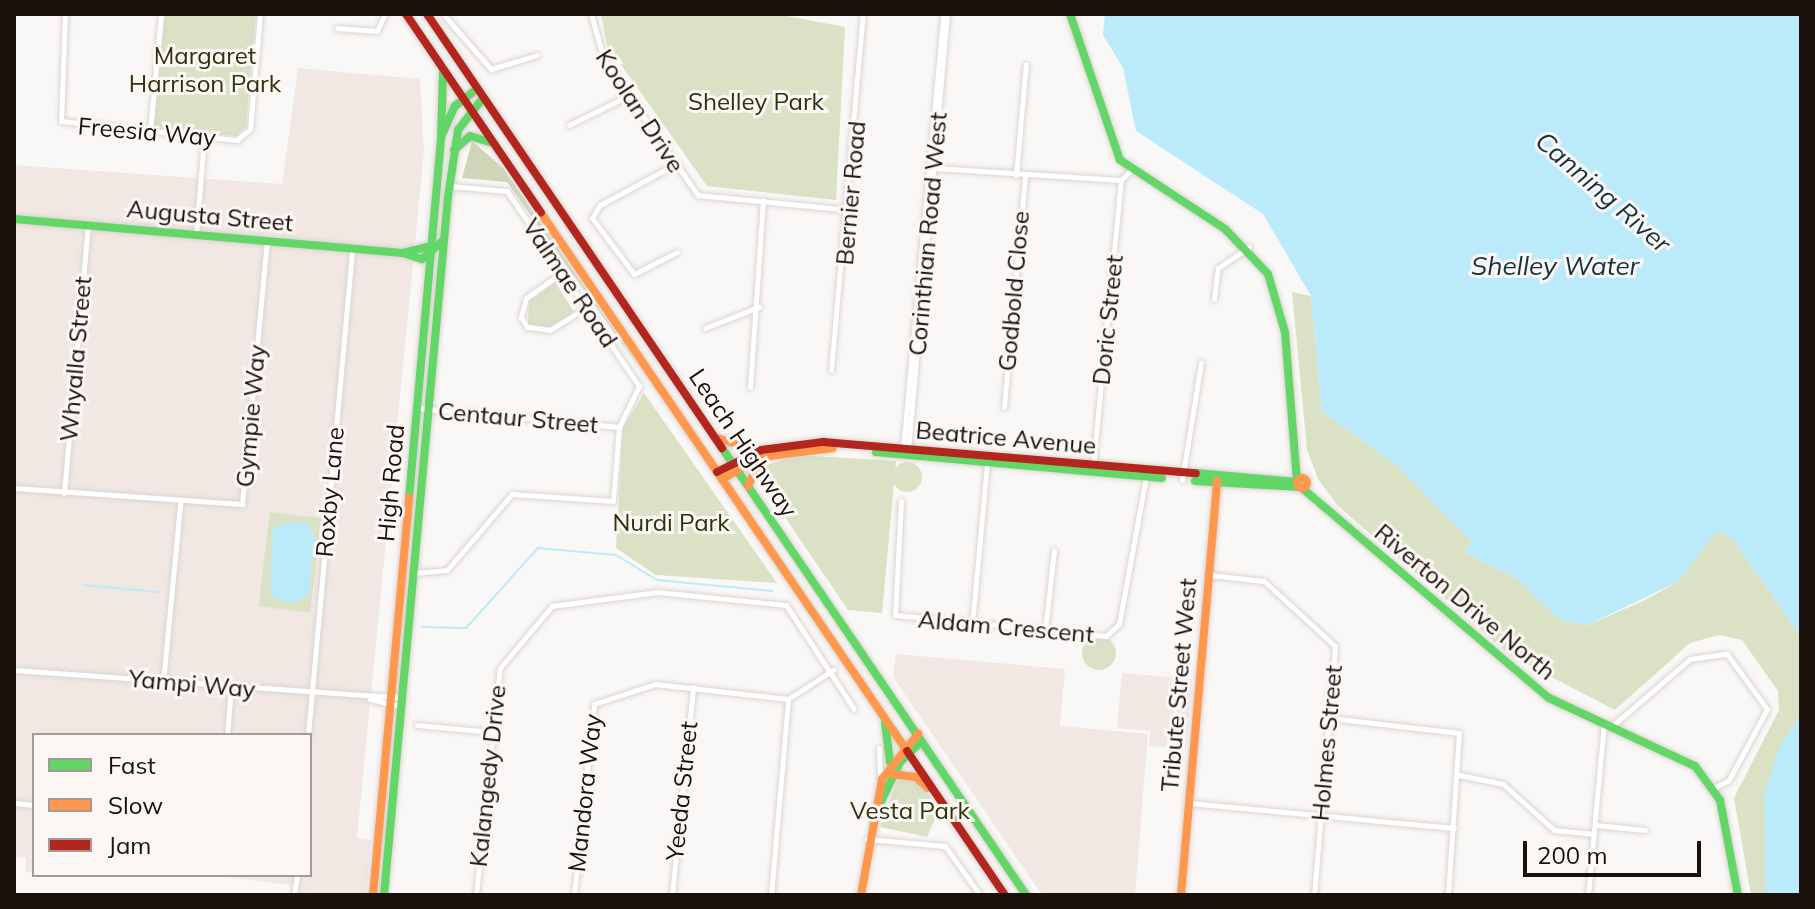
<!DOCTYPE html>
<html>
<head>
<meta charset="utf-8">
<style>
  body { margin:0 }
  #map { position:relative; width:1815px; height:909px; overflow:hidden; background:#faf8f6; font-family:Mulish,sans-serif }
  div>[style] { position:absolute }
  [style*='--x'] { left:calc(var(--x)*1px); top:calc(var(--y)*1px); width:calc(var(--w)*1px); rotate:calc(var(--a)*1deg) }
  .built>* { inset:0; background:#f1e8e4 }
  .green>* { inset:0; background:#dae1c5; transform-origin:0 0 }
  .round { border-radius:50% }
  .forest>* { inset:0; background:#cfd6b7 }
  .water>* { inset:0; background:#bbebfa }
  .stream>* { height:2px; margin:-1px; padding:0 1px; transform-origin:1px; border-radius:1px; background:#bbebfa }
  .roads { filter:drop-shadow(0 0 2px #dad4d1) drop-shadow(0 0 2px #dad4d1) }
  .street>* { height:5px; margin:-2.5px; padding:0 2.5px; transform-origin:2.5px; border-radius:2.5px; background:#fefefe }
  .fast>* { height:8px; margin:-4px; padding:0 4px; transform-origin:4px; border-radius:4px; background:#63d668 }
  .slow>* { height:8px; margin:-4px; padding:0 4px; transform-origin:4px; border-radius:4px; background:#ff974d }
  .slow>.ring { margin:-4px; padding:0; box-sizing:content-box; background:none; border:8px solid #ff974d; border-radius:50% }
  .jam>* { height:8px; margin:-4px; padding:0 4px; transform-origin:4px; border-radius:4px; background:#b3261e }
  span { translate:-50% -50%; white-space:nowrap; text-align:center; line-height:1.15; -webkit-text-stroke:6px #fcf7f4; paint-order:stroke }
  .park-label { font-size:24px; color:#2b340a }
  .street-label { font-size:24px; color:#1a110d }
  .water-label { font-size:26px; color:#12333d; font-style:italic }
  .frame { position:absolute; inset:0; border:16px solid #1a110d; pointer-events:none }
  .legend { position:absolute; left:32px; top:733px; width:280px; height:144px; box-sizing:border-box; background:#fcf7f4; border:2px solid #a29b98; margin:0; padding:10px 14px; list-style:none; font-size:24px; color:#1a110d }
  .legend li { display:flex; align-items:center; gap:16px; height:40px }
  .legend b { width:40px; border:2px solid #a29b98 }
  .scale { position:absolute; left:1523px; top:841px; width:178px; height:36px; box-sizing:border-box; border:4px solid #1a110d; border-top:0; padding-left:10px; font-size:24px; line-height:28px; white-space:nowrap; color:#1a110d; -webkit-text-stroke:6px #fcf7f4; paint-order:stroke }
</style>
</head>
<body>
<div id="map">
  <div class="built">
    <i style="clip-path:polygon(298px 68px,420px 79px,424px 151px,357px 838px,371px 840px,366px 895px,299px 895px,299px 886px,209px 875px,310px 875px,310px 735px,34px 735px,34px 873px,25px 872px,26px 858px,14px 857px,14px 165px,282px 184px)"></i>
    <i style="clip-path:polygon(896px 654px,1065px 669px,1060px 726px,1148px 734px,1135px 895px,1042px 895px,893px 677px)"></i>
    <i style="clip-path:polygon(1122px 673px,1192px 679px,1186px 749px,1149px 746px,1150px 731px,1117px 728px)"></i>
  </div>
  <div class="green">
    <i style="clip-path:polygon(165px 14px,256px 14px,246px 126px,237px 136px,153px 129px)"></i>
    <i style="clip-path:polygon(601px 14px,776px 14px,845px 27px,836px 200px,707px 186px,607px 45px)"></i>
    <i style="clip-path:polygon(555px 282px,574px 312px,548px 328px,528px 324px,529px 301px)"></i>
    <i style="clip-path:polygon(1292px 292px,1311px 296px,1322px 411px,1401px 469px,1471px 541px,1465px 553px,1516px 578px,1560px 620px,1588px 625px,1643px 601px,1679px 581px,1716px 530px,1733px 539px,1801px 637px,1801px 715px,1781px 744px,1765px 895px,1751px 895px,1734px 798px,1779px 710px,1778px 691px,1742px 640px,1719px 635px,1690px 643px,1615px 710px,1511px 656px,1337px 505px,1318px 479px,1307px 450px)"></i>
    <i style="clip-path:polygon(644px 393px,777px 583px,656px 575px,616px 548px,623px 428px)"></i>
    <i style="clip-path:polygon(797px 455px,896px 461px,882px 613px,848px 610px,759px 479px,765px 466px)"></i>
    <i class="round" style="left:892px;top:462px;width:30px;height:30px"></i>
    <i style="left:270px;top:512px;width:52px;height:95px;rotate:7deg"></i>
    <i class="round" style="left:1082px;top:636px;width:34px;height:34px"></i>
    <i style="clip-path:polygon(898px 778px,919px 781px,939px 809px,927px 837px,880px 827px)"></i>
  </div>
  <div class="forest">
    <i style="clip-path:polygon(472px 141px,503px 168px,646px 377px,507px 182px,462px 178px)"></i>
  </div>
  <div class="water">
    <i style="clip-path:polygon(1105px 14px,1801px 14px,1801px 637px,1733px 539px,1717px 531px,1679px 581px,1588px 625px,1560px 620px,1516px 578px,1465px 553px,1471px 541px,1401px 469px,1322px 411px,1311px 296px,1263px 214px,1136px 131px,1123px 68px,1103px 35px)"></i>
    <i style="clip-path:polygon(287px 522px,307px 523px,315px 536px,309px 593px,295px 603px,274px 598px,270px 585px,273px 528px)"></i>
    <i style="clip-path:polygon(1801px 715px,1801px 895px,1765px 895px,1764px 795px,1781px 744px)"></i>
  </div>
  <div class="stream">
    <i style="--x:83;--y:585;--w:75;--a:5.3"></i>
    <i style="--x:422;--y:627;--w:44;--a:1.3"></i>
    <i style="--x:466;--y:628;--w:108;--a:-48"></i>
    <i style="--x:538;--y:548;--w:78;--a:5.1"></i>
    <i style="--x:616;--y:555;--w:48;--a:31.4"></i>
    <i style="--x:657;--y:580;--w:116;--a:5.5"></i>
  </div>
  <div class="roads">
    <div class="street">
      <i style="--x:65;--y:14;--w:107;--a:92.1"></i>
      <i style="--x:61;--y:121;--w:177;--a:6.2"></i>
      <i style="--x:237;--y:140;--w:17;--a:-40"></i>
      <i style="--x:250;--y:129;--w:115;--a:-85"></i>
      <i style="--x:443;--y:14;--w:73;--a:48.9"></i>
      <i style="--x:491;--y:69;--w:48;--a:-16.9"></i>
      <i style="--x:591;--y:14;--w:48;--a:74.2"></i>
      <i style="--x:604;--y:60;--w:165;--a:55.2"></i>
      <i style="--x:698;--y:195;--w:153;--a:5.6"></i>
      <i style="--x:337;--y:28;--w:40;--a:4.3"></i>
      <i style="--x:377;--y:31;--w:19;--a:-65"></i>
      <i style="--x:569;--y:125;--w:66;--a:-26.2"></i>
      <i style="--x:150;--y:131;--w:118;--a:-84.6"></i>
      <i style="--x:674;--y:165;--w:84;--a:151.6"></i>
      <i style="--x:600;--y:205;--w:15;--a:122"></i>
      <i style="--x:592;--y:218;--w:70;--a:53.1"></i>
      <i style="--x:634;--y:274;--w:48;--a:-27.1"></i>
      <i style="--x:934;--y:168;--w:187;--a:3.7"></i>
      <i style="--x:1016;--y:175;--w:111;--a:-84.9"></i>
      <i style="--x:196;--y:235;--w:98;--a:-85.3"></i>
      <i style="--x:563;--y:272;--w:45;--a:144.9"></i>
      <i style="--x:526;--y:298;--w:20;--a:105"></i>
      <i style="--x:521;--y:317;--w:12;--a:59"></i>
      <i style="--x:527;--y:327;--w:23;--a:7"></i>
      <i style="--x:550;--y:330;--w:44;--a:-31.9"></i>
      <i style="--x:1214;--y:299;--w:31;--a:-83"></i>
      <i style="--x:1218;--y:268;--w:37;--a:-34"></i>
      <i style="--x:705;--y:328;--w:58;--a:-21.3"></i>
      <i style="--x:831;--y:370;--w:357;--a:-84.9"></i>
      <i style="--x:750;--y:387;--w:187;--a:-86"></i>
      <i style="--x:1004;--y:407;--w:233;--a:-84.8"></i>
      <i style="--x:418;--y:408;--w:202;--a:5.4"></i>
      <i style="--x:903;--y:449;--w:437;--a:-84.7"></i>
      <i style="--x:908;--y:451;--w:439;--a:-84.9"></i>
      <i style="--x:1093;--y:465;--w:286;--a:-84.4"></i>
      <i style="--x:1121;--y:180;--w:13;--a:-45"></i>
      <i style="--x:1182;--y:480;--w:119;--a:-80.8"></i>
      <i style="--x:14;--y:488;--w:229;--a:4"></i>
      <i style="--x:242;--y:504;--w:264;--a:-84.6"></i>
      <i style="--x:64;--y:493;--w:269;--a:-84.9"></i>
      <i style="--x:901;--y:501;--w:114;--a:93"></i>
      <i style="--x:895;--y:615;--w:212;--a:5.7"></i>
      <i style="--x:1106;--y:636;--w:18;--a:-43"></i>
      <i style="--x:1119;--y:624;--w:149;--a:-79.6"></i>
      <i style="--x:414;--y:573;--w:33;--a:-5"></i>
      <i style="--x:447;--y:570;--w:100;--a:-49.5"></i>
      <i style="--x:512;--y:494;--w:101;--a:4"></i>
      <i style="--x:613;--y:501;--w:74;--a:-85.4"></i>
      <i style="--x:619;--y:427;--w:46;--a:-64"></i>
      <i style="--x:639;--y:386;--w:235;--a:-124.1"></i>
      <i style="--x:507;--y:191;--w:57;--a:-175"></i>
      <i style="--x:1209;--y:575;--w:55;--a:6.2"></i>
      <i style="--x:1264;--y:581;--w:96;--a:42.5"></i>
      <i style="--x:1335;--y:646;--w:250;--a:94.8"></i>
      <i style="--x:972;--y:625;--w:164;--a:-84.7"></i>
      <i style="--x:1045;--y:631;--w:81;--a:-83.6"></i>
      <i style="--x:14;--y:670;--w:389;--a:4.1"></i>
      <i style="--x:163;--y:682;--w:179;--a:-84.5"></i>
      <i style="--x:370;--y:699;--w:32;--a:13"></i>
      <i style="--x:1330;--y:718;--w:130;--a:6.6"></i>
      <i style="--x:1459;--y:733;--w:162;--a:93.9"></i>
      <i style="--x:417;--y:725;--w:75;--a:5.3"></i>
      <i style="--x:1612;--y:726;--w:103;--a:-40.7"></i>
      <i style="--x:1690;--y:659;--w:37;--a:-8"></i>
      <i style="--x:1727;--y:654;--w:68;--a:54"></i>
      <i style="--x:1767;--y:709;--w:81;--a:118.2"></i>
      <i style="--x:1729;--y:780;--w:15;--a:152"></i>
      <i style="--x:227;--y:735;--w:47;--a:-85.1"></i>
      <i style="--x:308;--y:735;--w:488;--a:-84.8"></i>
      <i style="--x:879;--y:748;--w:37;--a:88"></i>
      <i style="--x:1459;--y:775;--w:45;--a:11.6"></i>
      <i style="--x:1503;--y:784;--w:69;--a:42"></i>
      <i style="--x:1554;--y:830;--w:40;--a:5.7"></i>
      <i style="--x:14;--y:803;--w:20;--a:6"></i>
      <i style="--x:1189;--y:803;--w:266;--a:5.4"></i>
      <i style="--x:1596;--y:825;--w:49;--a:5.8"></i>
      <i style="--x:867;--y:839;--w:78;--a:5.1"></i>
      <i style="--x:945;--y:846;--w:60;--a:54.5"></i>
      <i style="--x:294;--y:895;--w:20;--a:-81"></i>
      <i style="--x:476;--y:895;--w:228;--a:-84"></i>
      <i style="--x:500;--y:668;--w:81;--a:-50"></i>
      <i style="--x:552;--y:606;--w:106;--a:-7.6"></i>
      <i style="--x:657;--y:592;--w:130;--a:5.8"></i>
      <i style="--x:786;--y:605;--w:124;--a:56.8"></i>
      <i style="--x:574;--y:895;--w:192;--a:-84"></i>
      <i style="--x:594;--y:704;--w:64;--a:-18.2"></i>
      <i style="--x:655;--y:684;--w:134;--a:6.4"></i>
      <i style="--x:788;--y:699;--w:54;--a:-32.8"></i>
      <i style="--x:672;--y:895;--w:209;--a:-84.2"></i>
      <i style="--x:771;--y:895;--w:197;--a:-85"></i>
      <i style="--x:1588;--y:895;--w:172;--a:-84.7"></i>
    </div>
    <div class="fast">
      <i style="--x:1070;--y:14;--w:154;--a:71.1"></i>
      <i style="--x:1120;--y:160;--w:126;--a:33.3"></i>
      <i style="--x:1225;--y:229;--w:62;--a:46.3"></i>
      <i style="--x:1268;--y:274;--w:60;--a:73.7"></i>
      <i style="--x:1285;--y:332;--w:148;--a:85.4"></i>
      <i style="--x:441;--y:137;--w:65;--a:-88.2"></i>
      <i style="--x:454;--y:150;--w:21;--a:-41"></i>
      <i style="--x:470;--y:136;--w:24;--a:17"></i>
      <i style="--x:14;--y:219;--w:390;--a:5"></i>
      <i style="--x:403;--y:253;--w:30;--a:-14"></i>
      <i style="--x:403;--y:253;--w:20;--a:18"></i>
      <i style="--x:422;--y:259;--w:28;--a:-41"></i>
      <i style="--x:722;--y:448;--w:541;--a:55.78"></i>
      <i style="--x:876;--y:452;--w:287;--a:5.2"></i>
      <i style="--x:1196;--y:473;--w:101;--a:5.1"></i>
      <i style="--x:1195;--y:481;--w:105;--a:3.3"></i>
      <i style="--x:1302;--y:488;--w:324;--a:40.4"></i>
      <i style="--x:1549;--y:698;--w:161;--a:25"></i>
      <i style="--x:1695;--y:766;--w:42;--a:53.7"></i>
      <i style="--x:1720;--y:800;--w:97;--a:79.3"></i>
      <i style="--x:409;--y:498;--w:362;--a:-84.9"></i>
      <i style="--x:441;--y:137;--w:34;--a:-66"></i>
      <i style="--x:455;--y:106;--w:28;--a:-38"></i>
      <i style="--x:885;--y:722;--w:40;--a:82.9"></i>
      <i style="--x:877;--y:810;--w:53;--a:-64.4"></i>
      <i style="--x:900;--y:762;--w:30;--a:-44"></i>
      <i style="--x:384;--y:895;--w:701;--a:-84.76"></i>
      <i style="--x:448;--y:197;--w:68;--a:-81.5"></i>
      <i style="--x:458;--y:130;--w:41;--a:-52"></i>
    </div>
    <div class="slow">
      <i style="--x:541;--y:213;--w:651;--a:55.77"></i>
      <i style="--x:717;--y:438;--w:44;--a:17.2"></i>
      <i class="ring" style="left:1297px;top:478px;width:2px;height:2px"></i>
      <i style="--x:722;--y:479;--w:46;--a:-28.8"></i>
      <i style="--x:762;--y:457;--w:71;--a:-7.3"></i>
      <i style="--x:748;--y:486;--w:31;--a:-65"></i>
      <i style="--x:892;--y:774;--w:24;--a:7"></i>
      <i style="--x:916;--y:777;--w:16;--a:43"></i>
      <i style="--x:373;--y:895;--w:399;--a:-84.8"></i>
      <i style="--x:861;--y:895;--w:118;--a:-79.7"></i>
      <i style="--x:882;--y:779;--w:58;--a:-51.3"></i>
      <i style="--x:1181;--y:895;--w:416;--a:-85"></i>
    </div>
    <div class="jam">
      <i style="--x:406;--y:14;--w:240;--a:55.8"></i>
      <i style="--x:427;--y:14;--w:525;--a:55.8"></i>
      <i style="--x:717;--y:472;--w:49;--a:-26.6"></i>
      <i style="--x:761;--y:450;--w:63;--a:-7.4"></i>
      <i style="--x:823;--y:442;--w:374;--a:4.8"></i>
      <i style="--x:907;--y:751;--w:174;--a:55.8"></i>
    </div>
  </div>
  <div class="park-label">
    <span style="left:205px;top:70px">Margaret<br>Harrison Park</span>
    <span style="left:756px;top:102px">Shelley Park</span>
    <span style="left:671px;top:523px">Nurdi Park</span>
    <span style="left:910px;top:811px">Vesta Park</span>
  </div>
  <div class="street-label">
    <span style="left:640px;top:111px;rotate:57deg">Koolan Drive</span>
    <span style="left:147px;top:132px;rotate:5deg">Freesia Way</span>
    <span style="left:851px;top:193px;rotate:-85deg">Bernier Road</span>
    <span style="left:210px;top:216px;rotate:5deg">Augusta Street</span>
    <span style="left:928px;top:234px;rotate:-85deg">Corinthian Road West</span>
    <span style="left:570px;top:283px;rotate:56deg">Valmae Road</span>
    <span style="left:1014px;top:291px;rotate:-85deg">Godbold Close</span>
    <span style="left:1108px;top:320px;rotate:-84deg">Doric Street</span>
    <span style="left:76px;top:359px;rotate:-85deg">Whyalla Street</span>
    <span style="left:251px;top:416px;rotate:-85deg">Gympie Way</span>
    <span style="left:518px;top:418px;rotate:5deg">Centaur Street</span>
    <span style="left:1006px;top:438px;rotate:5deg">Beatrice Avenue</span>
    <span style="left:743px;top:443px;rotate:56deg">Leach Highway</span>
    <span style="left:391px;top:483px;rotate:-85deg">High Road</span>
    <span style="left:330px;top:492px;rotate:-85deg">Roxby Lane</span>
    <span style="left:1465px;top:602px;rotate:40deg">Riverton Drive North</span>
    <span style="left:1006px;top:627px;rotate:5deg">Aldam Crescent</span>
    <span style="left:192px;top:684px;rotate:5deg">Yampi Way</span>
    <span style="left:1179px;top:685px;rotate:-85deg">Tribute Street West</span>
    <span style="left:1327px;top:743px;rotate:-85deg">Holmes Street</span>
    <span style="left:488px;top:776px;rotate:-84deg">Kalangedy Drive</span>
    <span style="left:682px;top:791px;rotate:-84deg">Yeeda Street</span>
    <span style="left:585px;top:793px;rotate:-84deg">Mandora Way</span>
  </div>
  <div class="water-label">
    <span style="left:1603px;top:192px;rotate:41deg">Canning River</span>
    <span style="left:1555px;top:266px">Shelley Water</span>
  </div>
  <div class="frame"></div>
  <ul class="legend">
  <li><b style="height:10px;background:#63d668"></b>Fast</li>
  <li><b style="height:10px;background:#ff974d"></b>Slow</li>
  <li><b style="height:10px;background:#b3261e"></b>Jam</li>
  </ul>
  <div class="scale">200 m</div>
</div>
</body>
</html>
